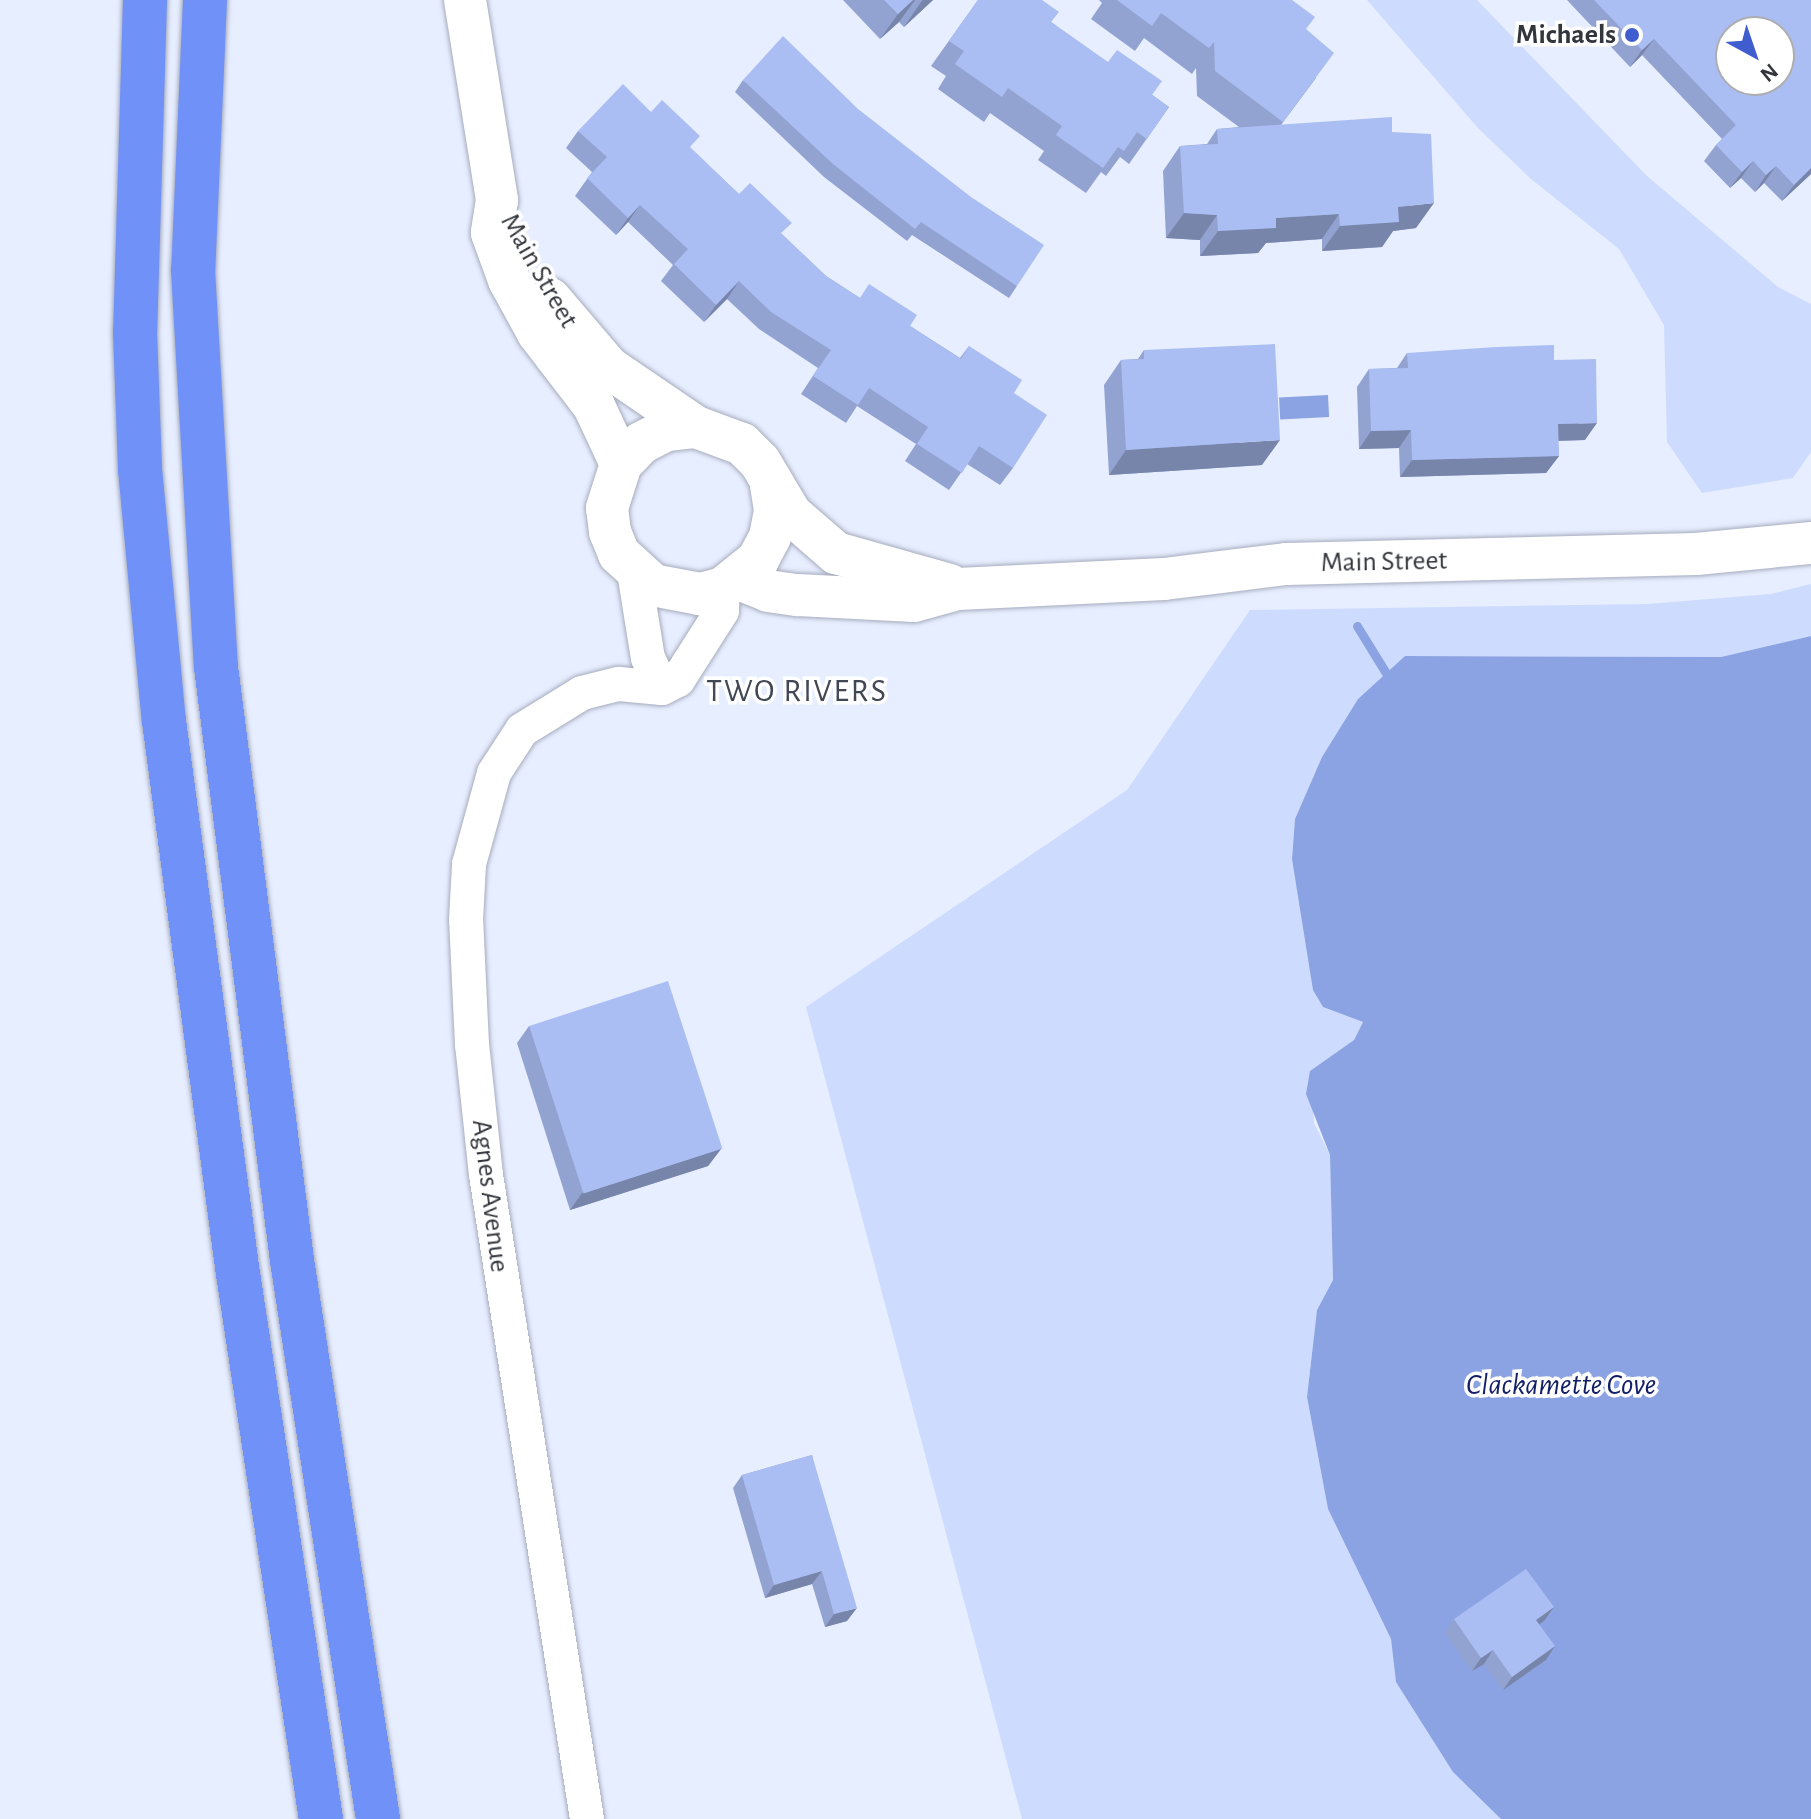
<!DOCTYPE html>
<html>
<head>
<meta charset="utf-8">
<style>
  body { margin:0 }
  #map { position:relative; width:1811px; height:1819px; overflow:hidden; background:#e7eeff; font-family:"Alegreya Sans",sans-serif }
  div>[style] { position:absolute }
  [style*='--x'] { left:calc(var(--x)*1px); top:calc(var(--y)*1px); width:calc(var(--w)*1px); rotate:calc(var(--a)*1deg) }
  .green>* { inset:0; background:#cddbfe }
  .water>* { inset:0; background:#8ba3e2; transform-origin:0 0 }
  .stream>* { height:9px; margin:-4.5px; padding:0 4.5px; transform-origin:4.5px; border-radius:4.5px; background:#8ba3e2 }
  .roads { filter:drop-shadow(0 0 2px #a6acbd) drop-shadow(0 0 2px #a6acbd) }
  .minor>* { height:34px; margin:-17px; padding:0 17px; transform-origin:17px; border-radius:17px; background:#fff }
  .tertiary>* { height:42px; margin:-21px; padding:0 21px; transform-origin:21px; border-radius:21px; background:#fff }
  .motorway>* { height:44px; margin:-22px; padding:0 22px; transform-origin:22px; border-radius:22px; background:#6f91f8 }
  .wall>* { inset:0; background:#93a3d1 }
  .shaded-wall>* { inset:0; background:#7885aa }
  .building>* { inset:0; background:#abbef3; transform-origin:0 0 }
  .dots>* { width:22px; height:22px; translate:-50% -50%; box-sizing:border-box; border:4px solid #fff; border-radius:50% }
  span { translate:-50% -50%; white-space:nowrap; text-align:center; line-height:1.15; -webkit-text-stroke:7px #fff; paint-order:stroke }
  .poi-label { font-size:28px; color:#32353b; font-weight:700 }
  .right { translate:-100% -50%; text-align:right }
  .street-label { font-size:28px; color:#32353b }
  .water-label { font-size:30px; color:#132069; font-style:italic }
  .quarter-label { font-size:32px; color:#424755; letter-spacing:2px }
  .north { position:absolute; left:1715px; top:16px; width:80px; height:80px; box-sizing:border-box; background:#fff; border:2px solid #adaeb1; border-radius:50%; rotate:140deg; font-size:22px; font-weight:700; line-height:32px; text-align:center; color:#32353b }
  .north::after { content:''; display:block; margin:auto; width:28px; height:36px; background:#3f5dcf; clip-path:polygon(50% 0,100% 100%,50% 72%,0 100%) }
</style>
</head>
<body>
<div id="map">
  <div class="green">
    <i style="clip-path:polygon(1367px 0,1477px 0,1647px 176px,1778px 287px,1811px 304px,1811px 452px,1793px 478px,1702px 493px,1667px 442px,1664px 325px,1619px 249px,1531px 179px,1478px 128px)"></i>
    <i style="clip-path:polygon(1811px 584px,1811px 636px,1721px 657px,1405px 656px,1358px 699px,1322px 757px,1295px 819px,1292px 859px,1323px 1007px,1363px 1022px,1354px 1040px,1310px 1071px,1314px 1123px,1330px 1155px,1333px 1280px,1317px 1310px,1307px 1397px,1328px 1509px,1391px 1639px,1396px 1682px,1501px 1819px,1022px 1819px,806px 1007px,1127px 790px,1250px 610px,1647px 604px,1771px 594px)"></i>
  </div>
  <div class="water">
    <i style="left:1328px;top:395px;width:22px;height:49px;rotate:87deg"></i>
    <i style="clip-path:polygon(1811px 636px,1811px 1819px,1501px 1819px,1453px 1772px,1396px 1682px,1391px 1639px,1328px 1509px,1307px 1397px,1317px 1310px,1333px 1280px,1330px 1155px,1306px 1094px,1310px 1071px,1354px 1040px,1363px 1022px,1323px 1007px,1313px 990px,1292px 859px,1295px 819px,1322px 757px,1358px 699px,1405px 656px,1721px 657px)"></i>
  </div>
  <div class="stream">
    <i style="--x:1357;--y:626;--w:55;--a:58.3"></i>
  </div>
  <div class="roads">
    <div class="minor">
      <i style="--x:634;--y:572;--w:87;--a:80.8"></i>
      <i style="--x:648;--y:658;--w:33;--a:65"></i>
      <i style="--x:587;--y:1819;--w:652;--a:-98.91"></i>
      <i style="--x:486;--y:1175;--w:131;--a:-96.1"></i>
      <i style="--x:472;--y:1045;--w:125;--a:-92.7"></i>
      <i style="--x:466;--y:920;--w:56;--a:-86.9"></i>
      <i style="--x:469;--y:864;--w:94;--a:-74.6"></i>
      <i style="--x:494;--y:773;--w:51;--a:-56.9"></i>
      <i style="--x:522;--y:730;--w:70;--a:-31.7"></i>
      <i style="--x:582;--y:693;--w:38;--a:-14"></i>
      <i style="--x:619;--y:684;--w:43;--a:5.3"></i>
      <i style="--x:662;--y:688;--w:18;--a:-27"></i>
      <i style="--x:678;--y:680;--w:82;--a:-57.5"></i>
      <i style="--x:722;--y:611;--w:23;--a:-88"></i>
    </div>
    <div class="tertiary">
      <i style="--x:465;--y:0;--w:203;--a:80.9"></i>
      <i style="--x:497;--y:200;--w:33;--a:99"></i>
      <i style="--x:492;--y:233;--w:50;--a:70.1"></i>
      <i style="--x:509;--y:280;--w:60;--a:61.3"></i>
      <i style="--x:538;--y:333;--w:92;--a:52.5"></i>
      <i style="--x:594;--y:406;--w:64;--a:65"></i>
      <i style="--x:550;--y:299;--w:89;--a:49.5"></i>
      <i style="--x:608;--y:367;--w:107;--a:34.3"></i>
      <i style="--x:771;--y:485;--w:26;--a:81"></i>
      <i style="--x:775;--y:511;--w:26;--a:101"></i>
      <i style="--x:770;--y:537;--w:26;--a:118"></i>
      <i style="--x:758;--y:560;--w:45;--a:141.3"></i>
      <i style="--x:723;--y:588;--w:24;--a:165"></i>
      <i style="--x:700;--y:594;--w:48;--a:-169.2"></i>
      <i style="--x:653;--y:585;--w:46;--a:-137.6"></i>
      <i style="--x:619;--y:554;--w:24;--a:-112"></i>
      <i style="--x:610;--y:532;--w:24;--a:-97"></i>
      <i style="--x:607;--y:508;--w:46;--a:-72.3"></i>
      <i style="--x:621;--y:464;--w:29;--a:-46"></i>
      <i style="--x:641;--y:443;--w:29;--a:-27"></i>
      <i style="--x:667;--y:430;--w:29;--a:-6"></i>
      <i style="--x:696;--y:427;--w:49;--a:20.3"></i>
      <i style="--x:742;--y:444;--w:25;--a:45"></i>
      <i style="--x:760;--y:462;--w:61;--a:59.2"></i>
      <i style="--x:791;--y:514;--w:60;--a:40.9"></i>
      <i style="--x:836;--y:553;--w:118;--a:15.7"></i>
      <i style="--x:739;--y:579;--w:31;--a:22"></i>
      <i style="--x:768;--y:591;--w:30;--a:8"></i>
      <i style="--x:798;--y:595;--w:116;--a:3"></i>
      <i style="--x:914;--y:601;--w:46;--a:-15.3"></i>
      <i style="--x:958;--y:589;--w:206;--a:-2.8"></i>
      <i style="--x:1164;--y:579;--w:123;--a:-7"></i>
      <i style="--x:1286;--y:564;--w:410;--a:-1.4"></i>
      <i style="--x:1696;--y:554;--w:116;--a:-5.5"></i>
    </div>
    <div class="motorway">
      <i style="--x:145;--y:0;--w:332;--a:91.7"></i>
      <i style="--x:135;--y:332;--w:137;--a:87.9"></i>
      <i style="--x:140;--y:469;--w:253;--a:84.6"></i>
      <i style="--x:164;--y:721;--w:551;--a:82.38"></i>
      <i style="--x:237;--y:1267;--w:558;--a:81.35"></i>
      <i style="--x:205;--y:0;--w:270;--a:92.5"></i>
      <i style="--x:193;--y:270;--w:398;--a:86.7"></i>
      <i style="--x:216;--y:667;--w:598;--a:82.7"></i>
      <i style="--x:292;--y:1260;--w:566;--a:81.25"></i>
    </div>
  </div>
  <div class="wall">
    <i style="clip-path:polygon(843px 0,933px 0,904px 27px,899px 22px,880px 39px)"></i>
    <i style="clip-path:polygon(978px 0,1051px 22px,1169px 107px,1129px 164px,1120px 157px,1106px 176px,1101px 172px,1086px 193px,1038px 160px,1044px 151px,990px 113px,984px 122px,938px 89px,946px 76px,931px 66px)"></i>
    <i style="clip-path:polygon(1099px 0,1292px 0,1306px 29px,1316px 78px,1281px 125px,1392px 132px,1416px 228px,1393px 231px,1382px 247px,1322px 251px,1322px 239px,1266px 243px,1258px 253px,1200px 256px,1200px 240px,1166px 238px,1163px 171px,1180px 146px,1207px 144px,1217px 129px,1239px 127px,1197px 96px,1196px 68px,1192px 74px,1144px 38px,1135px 51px,1091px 19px,1102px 3px)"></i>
    <i style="clip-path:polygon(1567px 0,1811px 0,1811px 174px,1782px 201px,1764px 183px,1755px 192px,1741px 178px,1730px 188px,1704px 161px,1716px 145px,1722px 139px,1642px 55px,1630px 67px)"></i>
    <i style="clip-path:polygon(743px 80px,1017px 286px,1009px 298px,912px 235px,907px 241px,824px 177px,735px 92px)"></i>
    <i style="clip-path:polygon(578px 131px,691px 149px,826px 276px,860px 298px,910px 326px,960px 358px,969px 346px,1014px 393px,1013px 468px,1000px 485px,967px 464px,949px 490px,905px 461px,916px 444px,857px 406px,846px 423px,801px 394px,818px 368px,759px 329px,727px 299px,704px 322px,661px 281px,673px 265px,628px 222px,616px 235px,575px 196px,592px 172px,566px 148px)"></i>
    <i style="clip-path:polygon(1144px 350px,1262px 465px,1109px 475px,1104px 385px,1121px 360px,1138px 359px)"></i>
    <i style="clip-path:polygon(1407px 353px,1554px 360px,1585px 440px,1558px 441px,1559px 456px,1546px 473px,1400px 477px,1399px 448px,1359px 449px,1357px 387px,1369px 369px,1397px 368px)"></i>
    <i style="clip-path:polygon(529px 1026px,721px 1149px,708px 1166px,570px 1210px,517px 1043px)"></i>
    <i style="clip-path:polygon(812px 1455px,847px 1621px,825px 1627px,812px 1584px,765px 1598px,733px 1488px,742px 1475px)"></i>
    <i style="clip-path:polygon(1554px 1607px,1544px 1621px,1539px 1624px,1546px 1660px,1503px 1690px,1484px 1664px,1472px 1671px,1445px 1633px,1454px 1619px)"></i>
  </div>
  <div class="shaded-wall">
    <i style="clip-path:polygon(913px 0,915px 0,899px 22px,880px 39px,898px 14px)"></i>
    <i style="clip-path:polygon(923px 0,933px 0,904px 27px,921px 2px)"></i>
    <i style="clip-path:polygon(1654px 39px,1642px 55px,1630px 67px,1642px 50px)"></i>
    <i style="clip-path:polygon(1753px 161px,1741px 178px,1730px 188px,1742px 172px)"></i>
    <i style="clip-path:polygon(1776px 166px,1764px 183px,1755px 192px,1766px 175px)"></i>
    <i style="clip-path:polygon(1811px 168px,1811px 174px,1782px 201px,1794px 185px)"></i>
    <i style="clip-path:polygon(1434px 203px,1416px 228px,1393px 231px,1382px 247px,1322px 251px,1340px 226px,1398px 207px)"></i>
    <i style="clip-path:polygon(640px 205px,628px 222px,616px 235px,628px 218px)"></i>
    <i style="clip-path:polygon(1184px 213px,1217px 215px,1200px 240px,1166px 238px)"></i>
    <i style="clip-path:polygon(1339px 214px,1322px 239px,1266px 243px,1258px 253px,1200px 256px,1218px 231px,1276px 218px)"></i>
    <i style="clip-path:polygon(739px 281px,727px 299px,704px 322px,716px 305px)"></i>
    <i style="clip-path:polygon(1597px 423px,1585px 440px,1546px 441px,1558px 424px)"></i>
    <i style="clip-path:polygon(1411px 430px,1399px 448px,1359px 449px,1371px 431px)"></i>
    <i style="clip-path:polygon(1280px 440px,1262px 465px,1109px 475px,1126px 450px)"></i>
    <i style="clip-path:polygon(1559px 456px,1546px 473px,1400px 477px,1412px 460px)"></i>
    <i style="clip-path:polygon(721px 1149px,708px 1166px,570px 1210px,582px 1193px)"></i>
    <i style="clip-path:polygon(822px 1571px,812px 1584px,765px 1598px,774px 1585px)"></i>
    <i style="clip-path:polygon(1554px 1607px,1544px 1621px,1527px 1633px,1536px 1620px)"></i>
    <i style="clip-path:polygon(857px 1608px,847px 1621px,825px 1627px,834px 1614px)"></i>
    <i style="clip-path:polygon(1555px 1646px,1546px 1660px,1503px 1690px,1512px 1677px)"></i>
    <i style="clip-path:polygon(1493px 1650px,1484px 1664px,1472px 1671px,1481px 1658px)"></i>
  </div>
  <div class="building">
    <i style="clip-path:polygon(884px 0,913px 0,898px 14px)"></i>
    <i style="clip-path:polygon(978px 0,1042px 0,1059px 12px,1051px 22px,1108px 62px,1117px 50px,1162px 81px,1152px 95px,1169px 107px,1147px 139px,1137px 132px,1124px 151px,1118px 147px,1103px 168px,1056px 135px,1062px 126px,1008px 88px,1002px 97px,955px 64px,964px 51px,949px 41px)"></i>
    <i style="clip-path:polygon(1117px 0,1292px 0,1315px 17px,1306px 29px,1334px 53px,1283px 122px,1215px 71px,1214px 42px,1209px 48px,1161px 13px,1152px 26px)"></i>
    <i style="clip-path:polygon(evenodd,1594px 0,1811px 0,1811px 168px,1794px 185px,1776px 166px,1766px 175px,1753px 161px,1742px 172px,1716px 145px,1736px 125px,1654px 39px,1642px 50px,1594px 0,1731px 32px,1779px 32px,1779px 80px,1731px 80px,1731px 32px)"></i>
    <i style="clip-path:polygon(783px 36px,858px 109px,971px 197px,1044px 245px,1017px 286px,921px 222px,915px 229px,833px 164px,743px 80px)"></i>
    <i style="clip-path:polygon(623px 84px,651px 112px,662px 100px,700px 136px,690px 147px,739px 194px,750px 183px,792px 223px,781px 233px,826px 276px,860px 298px,869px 284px,917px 315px,910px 326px,961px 359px,969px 346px,1022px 380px,1014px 393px,1047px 415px,1013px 468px,979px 446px,962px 473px,917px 444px,928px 427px,869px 388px,858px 405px,813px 376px,831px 350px,771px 312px,739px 281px,716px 305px,674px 264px,688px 249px,640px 205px,628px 218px,587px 178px,607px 157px,578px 131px)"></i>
    <i style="clip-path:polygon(1392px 117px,1392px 132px,1431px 134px,1434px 203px,1398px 207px,1399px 222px,1340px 226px,1339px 214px,1276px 218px,1276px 228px,1218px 231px,1217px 215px,1184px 213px,1180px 146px,1218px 144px,1217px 129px)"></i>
    <i style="clip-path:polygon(1275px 344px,1280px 440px,1126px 450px,1121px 360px,1144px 359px,1144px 350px)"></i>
    <i style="clip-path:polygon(1554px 345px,1554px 360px,1596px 359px,1597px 423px,1558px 424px,1559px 456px,1412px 460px,1411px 430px,1371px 431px,1369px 369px,1408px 368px,1407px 353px,1496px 347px)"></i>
    <i style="left:668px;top:981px;width:176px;height:146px;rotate:72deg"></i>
    <i style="clip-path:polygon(812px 1455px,857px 1608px,834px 1614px,822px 1571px,774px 1585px,742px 1475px)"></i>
    <i style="clip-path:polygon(1526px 1569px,1554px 1607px,1536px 1620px,1555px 1646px,1512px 1677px,1493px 1650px,1481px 1658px,1454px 1619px)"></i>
  </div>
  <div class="dots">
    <i style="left:1632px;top:35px;background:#3f5dcf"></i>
  </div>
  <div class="poi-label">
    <span class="right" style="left:1616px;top:35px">Michaels</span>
  </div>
  <div class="street-label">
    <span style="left:539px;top:271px;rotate:60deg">Main Street</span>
    <span style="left:1384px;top:562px;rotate:-1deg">Main Street</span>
    <span style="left:490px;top:1196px;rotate:83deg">Agnes Avenue</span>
  </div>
  <div class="water-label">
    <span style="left:1561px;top:1385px">Clackamette Cove</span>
  </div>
  <div class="quarter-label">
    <span style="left:797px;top:691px">TWO RIVERS</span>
  </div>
  <div class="north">N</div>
</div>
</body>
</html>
